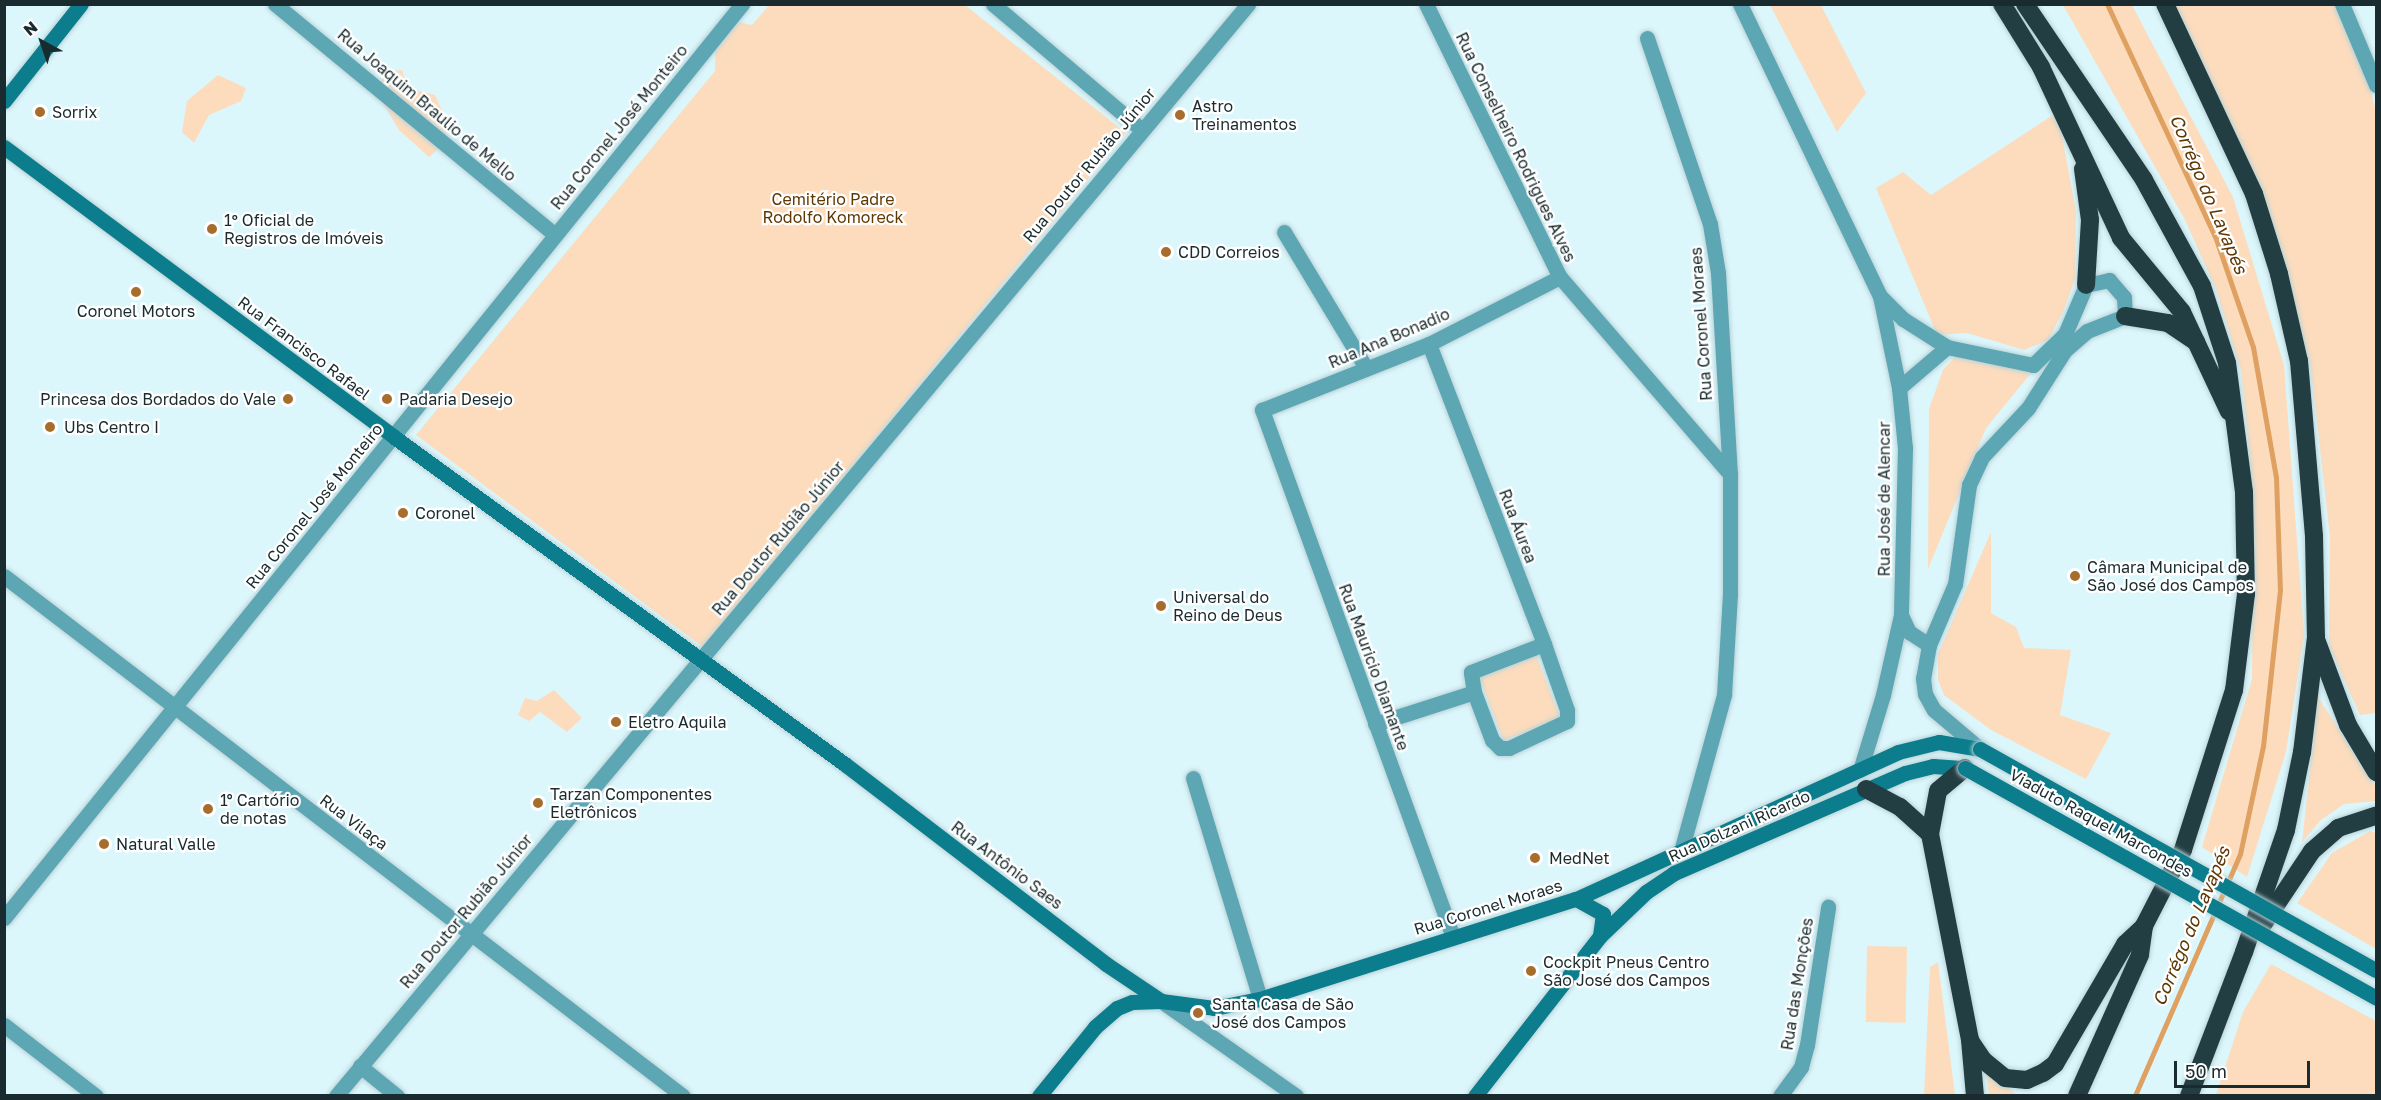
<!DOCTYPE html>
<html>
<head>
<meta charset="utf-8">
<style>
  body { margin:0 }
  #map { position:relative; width:2381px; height:1100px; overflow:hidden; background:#dcf7fc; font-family:"Golos Text",sans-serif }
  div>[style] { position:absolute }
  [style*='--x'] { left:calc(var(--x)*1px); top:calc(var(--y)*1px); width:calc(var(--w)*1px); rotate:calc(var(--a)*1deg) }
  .green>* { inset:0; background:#fcdcbd; transform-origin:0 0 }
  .stream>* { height:5px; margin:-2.5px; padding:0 2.5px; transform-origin:2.5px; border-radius:2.5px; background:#dea162 }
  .roads { filter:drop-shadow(0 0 2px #b9d2d7) drop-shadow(0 0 2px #b9d2d7) }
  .street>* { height:15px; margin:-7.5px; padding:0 7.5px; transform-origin:7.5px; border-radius:7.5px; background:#5da6b3 }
  .secondary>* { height:15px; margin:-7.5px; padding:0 7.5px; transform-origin:7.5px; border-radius:7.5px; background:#0b7d8c }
  .highway>* { height:18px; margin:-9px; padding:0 9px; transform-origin:9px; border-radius:9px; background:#233e43 }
  .bridges { filter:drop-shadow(0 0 2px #b9d2d7) drop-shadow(0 0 2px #b9d2d7) }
  .secondary-bridge>* { height:15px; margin:-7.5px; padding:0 7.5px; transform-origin:7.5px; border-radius:7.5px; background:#0b7d8c }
  .dots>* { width:16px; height:16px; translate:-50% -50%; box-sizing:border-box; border:3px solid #fff; border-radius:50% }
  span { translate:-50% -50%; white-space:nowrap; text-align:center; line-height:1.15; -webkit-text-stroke:4.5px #fff; paint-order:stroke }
  .street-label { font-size:16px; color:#192b2e }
  .poi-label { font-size:16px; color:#192b2e }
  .left { translate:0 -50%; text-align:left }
  .right { translate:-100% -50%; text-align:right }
  .park-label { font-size:16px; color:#5f3702 }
  .water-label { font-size:18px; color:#5f3703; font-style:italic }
  .frame { position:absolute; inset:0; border:6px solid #192b2e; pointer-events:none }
  .north { position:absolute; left:12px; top:12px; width:60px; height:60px; -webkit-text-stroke:4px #fff; paint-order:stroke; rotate:320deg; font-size:16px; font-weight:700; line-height:24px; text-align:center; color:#192b2e }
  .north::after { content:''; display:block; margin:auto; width:21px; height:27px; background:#192b2e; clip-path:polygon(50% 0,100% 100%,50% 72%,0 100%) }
  .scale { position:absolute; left:2174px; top:1061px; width:136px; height:27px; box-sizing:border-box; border:3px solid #192b2e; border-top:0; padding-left:8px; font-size:18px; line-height:21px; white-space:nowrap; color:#192b2e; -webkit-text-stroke:4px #fff; paint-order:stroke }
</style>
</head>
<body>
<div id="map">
  <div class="green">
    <i style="clip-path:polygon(769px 5px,965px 5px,1126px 133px,703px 647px,416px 435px,715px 71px,715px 51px,739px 22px,752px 25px)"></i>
    <i style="clip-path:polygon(1770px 5px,1821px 5px,1866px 93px,1837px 132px)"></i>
    <i style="clip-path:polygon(2063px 5px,2132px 5px,2233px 197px,2284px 365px,2304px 635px,2286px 752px,2247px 877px,2202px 847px,2252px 679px,2253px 488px,2241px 371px,2216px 289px,2184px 218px)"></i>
    <i style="clip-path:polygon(2170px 5px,2336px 5px,2368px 78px,2376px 113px,2376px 713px,2360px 715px,2329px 646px,2330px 536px,2310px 362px,2256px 190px)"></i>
    <i style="clip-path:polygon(402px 70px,408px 88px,435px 95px,448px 124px,445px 143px,429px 157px,399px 130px,378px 95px,384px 72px)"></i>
    <i style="clip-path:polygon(218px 75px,246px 88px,241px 101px,209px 115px,194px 143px,182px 132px,187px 101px)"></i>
    <i style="clip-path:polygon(2053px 115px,2061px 130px,2076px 212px,2075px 279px,2063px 312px,2048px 340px,2024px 350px,1967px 333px,1937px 335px,1876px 188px,1903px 172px,1931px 195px)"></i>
    <i style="clip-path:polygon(1956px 356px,2032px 372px,1986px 428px,1928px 569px,1929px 409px,1943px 370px)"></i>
    <i style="clip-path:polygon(1991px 532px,1991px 613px,2016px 627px,2024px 648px,2071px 650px,2060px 715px,2111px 733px,2086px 779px,1991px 730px,1944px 695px,1938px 680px,1938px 654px)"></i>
    <i style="left:1536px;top:655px;width:68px;height:61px;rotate:69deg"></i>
    <i style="clip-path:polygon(554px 690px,582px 718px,567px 732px,540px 712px,529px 721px,518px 715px,525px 698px,537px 701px)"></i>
    <i style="clip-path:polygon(2318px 697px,2376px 787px,2376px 801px,2344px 804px,2321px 820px,2302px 842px)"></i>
    <i style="clip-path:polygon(2370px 831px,2376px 833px,2376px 949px,2297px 903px,2332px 853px)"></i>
    <i style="left:1867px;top:946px;width:40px;height:76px;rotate:1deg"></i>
    <i style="clip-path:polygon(1938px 962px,1955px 1095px,1924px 1095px,1930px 967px)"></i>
    <i style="clip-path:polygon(2271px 964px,2376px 1021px,2376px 1095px,2216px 1095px,2243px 1012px)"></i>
    <i style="clip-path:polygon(1985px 1067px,2017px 1095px,2018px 1095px,1989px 1095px)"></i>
  </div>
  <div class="stream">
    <i style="--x:2107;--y:4;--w:259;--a:65.1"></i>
    <i style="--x:2216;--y:239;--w:114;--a:71.1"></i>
    <i style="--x:2253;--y:347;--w:132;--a:80"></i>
    <i style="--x:2276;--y:477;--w:113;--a:88"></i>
    <i style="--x:2280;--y:590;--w:157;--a:96.2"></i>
    <i style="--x:2263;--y:746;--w:110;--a:102"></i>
    <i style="--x:2240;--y:854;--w:264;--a:113.5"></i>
  </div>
  <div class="roads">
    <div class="street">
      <i style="--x:275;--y:4;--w:362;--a:39.5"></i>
      <i style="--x:993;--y:4;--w:195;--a:40.2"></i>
      <i style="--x:1426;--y:4;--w:304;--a:63.9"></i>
      <i style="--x:1560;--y:277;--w:260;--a:49.2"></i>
      <i style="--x:1740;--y:4;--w:324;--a:64.4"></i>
      <i style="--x:1880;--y:296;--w:94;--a:78.3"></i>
      <i style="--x:1899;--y:388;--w:60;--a:84.3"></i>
      <i style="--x:1905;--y:448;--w:167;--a:91.4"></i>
      <i style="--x:1901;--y:615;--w:82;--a:102.7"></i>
      <i style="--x:1883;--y:695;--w:78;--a:107"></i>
      <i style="--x:2342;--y:4;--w:88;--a:67.2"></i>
      <i style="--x:1647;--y:38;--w:196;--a:71.3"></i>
      <i style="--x:1710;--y:224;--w:50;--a:80.7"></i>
      <i style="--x:1718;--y:273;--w:201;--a:86.6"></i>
      <i style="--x:1730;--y:474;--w:120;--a:90"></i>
      <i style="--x:1730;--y:594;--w:101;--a:93.4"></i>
      <i style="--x:1724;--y:695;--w:162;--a:105.4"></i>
      <i style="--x:1284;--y:232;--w:159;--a:58.9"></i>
      <i style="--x:1880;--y:296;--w:33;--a:45"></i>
      <i style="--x:1903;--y:319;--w:52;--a:32.5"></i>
      <i style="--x:1947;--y:347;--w:88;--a:11.8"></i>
      <i style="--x:2033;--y:365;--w:45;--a:-44.1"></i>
      <i style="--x:2065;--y:334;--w:53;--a:-66.8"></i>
      <i style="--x:2086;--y:285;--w:24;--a:-12"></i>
      <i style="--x:2109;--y:280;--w:23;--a:49"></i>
      <i style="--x:2124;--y:297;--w:19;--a:87"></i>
      <i style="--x:2125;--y:316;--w:41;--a:158.5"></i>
      <i style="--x:2087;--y:331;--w:29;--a:139"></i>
      <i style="--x:2065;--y:350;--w:69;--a:122.5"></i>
      <i style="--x:2028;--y:408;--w:67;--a:133.2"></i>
      <i style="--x:1982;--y:457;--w:31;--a:115"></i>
      <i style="--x:1969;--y:485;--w:100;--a:98"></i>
      <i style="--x:1955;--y:584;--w:66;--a:113.1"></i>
      <i style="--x:1929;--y:645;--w:34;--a:100"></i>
      <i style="--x:1923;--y:678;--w:16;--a:83"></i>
      <i style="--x:1925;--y:694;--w:18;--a:61"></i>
      <i style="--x:1934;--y:710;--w:60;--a:40.3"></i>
      <i style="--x:1429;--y:344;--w:321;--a:69"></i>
      <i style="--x:1544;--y:644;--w:70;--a:70.8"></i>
      <i style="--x:1567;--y:710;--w:11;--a:90"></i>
      <i style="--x:1567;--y:721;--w:64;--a:155"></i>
      <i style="--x:1509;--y:748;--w:9;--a:180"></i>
      <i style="--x:1500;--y:748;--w:11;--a:-135"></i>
      <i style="--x:1492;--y:740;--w:51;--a:-110.6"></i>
      <i style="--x:1899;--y:388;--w:63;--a:-40.5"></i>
      <i style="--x:4;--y:576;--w:855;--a:37.45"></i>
      <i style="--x:1901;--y:615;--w:19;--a:65"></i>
      <i style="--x:1909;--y:632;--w:24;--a:33"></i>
      <i style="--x:1375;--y:724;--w:104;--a:-17.9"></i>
      <i style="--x:1474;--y:692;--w:20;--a:-99"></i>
      <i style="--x:1471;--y:672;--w:78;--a:-21"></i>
      <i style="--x:1193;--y:778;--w:231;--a:73.1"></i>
      <i style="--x:4;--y:918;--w:1175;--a:-51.08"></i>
      <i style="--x:1453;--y:937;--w:561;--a:-109.92"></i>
      <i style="--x:1262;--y:410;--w:180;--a:-21.6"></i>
      <i style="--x:1429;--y:344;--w:147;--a:-27.1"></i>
      <i style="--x:1161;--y:1001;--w:165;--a:35.1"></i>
      <i style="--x:4;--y:1025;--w:116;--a:37.7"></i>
      <i style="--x:360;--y:1066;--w:48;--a:39"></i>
      <i style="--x:336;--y:1096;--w:1423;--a:-50.13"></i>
      <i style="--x:1780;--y:1096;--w:36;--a:-54"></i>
      <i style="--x:1801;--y:1067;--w:23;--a:-75"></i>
      <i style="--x:1807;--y:1045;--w:140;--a:-81.3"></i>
    </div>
    <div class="secondary">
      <i style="--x:4;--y:101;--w:124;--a:-51.6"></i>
      <i style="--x:4;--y:147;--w:486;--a:36.6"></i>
      <i style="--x:394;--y:437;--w:558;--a:35.97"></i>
      <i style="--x:846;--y:765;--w:327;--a:37.4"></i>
      <i style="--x:1106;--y:964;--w:66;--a:33.9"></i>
      <i style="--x:1576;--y:899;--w:31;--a:29"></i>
      <i style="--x:1603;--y:914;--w:22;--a:98"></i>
      <i style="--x:1039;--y:1096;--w:89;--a:-50.9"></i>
      <i style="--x:1095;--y:1027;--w:29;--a:-41"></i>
      <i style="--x:1117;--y:1008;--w:16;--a:-22"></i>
      <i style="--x:1132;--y:1002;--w:29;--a:-2"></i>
      <i style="--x:1161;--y:1001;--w:53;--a:7.5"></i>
      <i style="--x:1214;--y:1008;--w:47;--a:-11.1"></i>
      <i style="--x:1260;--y:999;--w:331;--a:-17.6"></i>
      <i style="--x:1576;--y:899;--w:354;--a:-24.5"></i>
      <i style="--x:1898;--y:752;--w:42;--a:-13.7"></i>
      <i style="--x:1939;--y:742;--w:42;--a:9.7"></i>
      <i style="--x:1475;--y:1096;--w:203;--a:-52"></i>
      <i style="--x:1600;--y:936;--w:64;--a:-43.7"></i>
      <i style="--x:1646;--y:892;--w:34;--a:-34"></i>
      <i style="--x:1674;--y:873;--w:252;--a:-23.4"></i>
      <i style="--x:1905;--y:773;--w:29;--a:-14"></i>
      <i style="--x:1933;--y:766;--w:32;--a:4"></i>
    </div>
    <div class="highway">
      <i style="--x:2002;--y:4;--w:74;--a:58.2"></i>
      <i style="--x:2041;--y:67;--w:189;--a:64.9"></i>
      <i style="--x:2121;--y:238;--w:96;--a:50.5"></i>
      <i style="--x:2182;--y:312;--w:110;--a:64.8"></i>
      <i style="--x:2025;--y:4;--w:212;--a:55.9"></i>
      <i style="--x:2144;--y:180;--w:121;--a:61.3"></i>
      <i style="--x:2202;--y:286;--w:81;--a:72"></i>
      <i style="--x:2227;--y:363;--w:130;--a:82.5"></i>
      <i style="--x:2244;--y:492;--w:102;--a:88.9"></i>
      <i style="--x:2246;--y:594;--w:97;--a:97.1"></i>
      <i style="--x:2234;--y:690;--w:168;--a:107.7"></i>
      <i style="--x:2183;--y:850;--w:85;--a:117.2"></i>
      <i style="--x:2144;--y:926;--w:29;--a:98"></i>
      <i style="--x:2140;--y:955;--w:154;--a:114.1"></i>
      <i style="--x:2165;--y:4;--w:210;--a:64.9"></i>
      <i style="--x:2254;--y:194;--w:84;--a:72.6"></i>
      <i style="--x:2279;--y:274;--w:89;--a:77.1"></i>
      <i style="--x:2299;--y:361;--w:176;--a:85.1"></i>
      <i style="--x:2314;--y:536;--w:101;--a:88.9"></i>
      <i style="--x:2316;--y:637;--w:116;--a:96.9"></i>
      <i style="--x:2302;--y:752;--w:80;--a:101.6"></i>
      <i style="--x:2286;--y:830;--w:129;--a:109"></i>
      <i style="--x:2244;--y:952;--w:154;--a:110.9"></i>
      <i style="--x:2083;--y:169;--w:51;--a:82.2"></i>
      <i style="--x:2090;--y:220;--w:65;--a:93.5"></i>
      <i style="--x:2125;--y:316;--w:44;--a:9.2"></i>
      <i style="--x:2168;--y:323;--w:34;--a:34"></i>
      <i style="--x:2317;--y:642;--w:89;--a:69.5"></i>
      <i style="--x:2348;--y:725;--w:55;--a:59.2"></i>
      <i style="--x:1965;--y:768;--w:35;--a:140"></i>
      <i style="--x:1938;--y:791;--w:44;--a:100.5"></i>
      <i style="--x:1930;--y:834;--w:210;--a:79"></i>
      <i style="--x:1970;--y:1040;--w:56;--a:84.9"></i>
      <i style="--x:1866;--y:789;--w:38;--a:28"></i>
      <i style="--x:1900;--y:807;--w:40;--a:42"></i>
      <i style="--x:2262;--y:926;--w:90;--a:-56.3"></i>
      <i style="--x:2312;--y:851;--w:35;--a:-41"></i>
      <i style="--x:2338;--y:828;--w:40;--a:-18"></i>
      <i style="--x:1971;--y:1042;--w:22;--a:56"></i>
      <i style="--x:1983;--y:1060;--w:28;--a:39"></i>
      <i style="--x:2005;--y:1078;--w:22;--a:5"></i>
      <i style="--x:2027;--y:1080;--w:17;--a:-24"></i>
      <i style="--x:2043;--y:1073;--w:15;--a:-37"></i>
      <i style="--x:2055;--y:1064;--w:139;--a:-59.7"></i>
      <i style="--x:2125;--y:944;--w:26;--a:-43"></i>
    </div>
  </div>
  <div class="bridges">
    <div class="secondary-bridge">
      <i style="--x:1980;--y:749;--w:453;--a:29.2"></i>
      <i style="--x:1965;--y:768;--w:471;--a:29.2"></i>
    </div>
  </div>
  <div class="dots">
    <i style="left:40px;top:112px;background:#a76d2d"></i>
    <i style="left:1180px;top:115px;background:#a76d2d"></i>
    <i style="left:212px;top:229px;background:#a76d2d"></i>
    <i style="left:1166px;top:252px;background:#a76d2d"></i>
    <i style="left:136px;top:292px;background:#a76d2d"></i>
    <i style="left:288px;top:399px;background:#a76d2d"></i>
    <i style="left:387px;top:399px;background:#a76d2d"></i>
    <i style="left:50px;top:427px;background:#a76d2d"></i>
    <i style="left:403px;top:513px;background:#a76d2d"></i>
    <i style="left:2075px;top:576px;background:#a76d2d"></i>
    <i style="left:1161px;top:606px;background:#a76d2d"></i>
    <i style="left:616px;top:722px;background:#a76d2d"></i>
    <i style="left:538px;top:803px;background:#a76d2d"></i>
    <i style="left:208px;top:809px;background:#a76d2d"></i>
    <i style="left:104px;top:844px;background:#a76d2d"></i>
    <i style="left:1535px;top:858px;background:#a76d2d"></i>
    <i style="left:1531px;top:971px;background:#a76d2d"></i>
    <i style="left:1198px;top:1013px;background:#a76d2d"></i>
  </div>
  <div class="street-label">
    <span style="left:427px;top:105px;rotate:40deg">Rua Joaquim Braulio de Mello</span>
    <span style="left:619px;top:127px;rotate:-51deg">Rua Coronel José Monteiro</span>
    <span style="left:1516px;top:147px;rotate:64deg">Rua Conselheiro Rodrigues Alves</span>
    <span style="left:1089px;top:165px;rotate:-50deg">Rua Doutor Rubião Júnior</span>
    <span style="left:1701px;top:324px;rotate:-94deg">Rua Coronel Moraes</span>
    <span style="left:1389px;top:338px;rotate:-23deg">Rua Ana Bonadio</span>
    <span style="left:304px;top:348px;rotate:37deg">Rua Francisco Rafael</span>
    <span style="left:1884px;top:499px;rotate:-90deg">Rua José de Alencar</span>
    <span style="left:314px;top:506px;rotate:-51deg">Rua Coronel José Monteiro</span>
    <span style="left:1518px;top:526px;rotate:69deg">Rua Áurea</span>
    <span style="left:778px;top:538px;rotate:-50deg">Rua Doutor Rubião Júnior</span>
    <span style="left:1374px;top:667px;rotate:70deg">Rua Mauricio Diamante</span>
    <span style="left:354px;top:822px;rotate:37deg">Rua Vilaça</span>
    <span style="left:2101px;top:823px;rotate:29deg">Viaduto Raquel Marcondes</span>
    <span style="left:1739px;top:826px;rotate:-24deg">Rua Dolzani Ricardo</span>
    <span style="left:1007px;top:865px;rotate:37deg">Rua Antônio Saes</span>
    <span style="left:1488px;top:907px;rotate:-17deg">Rua Coronel Moraes</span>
    <span style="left:466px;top:911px;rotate:-50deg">Rua Doutor Rubião Júnior</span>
    <span style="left:1797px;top:984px;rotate:-81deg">Rua das Monções</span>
  </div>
  <div class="poi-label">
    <span class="left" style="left:1192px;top:115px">Astro<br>Treinamentos</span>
    <span class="left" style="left:52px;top:112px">Sorrix</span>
    <span class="left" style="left:224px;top:229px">1º Oficial de<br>Registros de Imóveis</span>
    <span class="left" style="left:1178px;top:252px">CDD Correios</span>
    <span style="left:136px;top:311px">Coronel Motors</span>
    <span class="right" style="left:276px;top:399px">Princesa dos Bordados do Vale</span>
    <span class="left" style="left:399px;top:399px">Padaria Desejo</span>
    <span class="left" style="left:64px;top:427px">Ubs Centro I</span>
    <span class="left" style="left:415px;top:513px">Coronel</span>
    <span class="left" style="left:2087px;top:576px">Câmara Municipal de<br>São José dos Campos</span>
    <span class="left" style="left:1173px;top:606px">Universal do<br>Reino de Deus</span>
    <span class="left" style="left:628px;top:722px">Eletro Aquila</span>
    <span class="left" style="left:550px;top:803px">Tarzan Componentes<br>Eletrônicos</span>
    <span class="left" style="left:220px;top:809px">1° Cartório<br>de notas</span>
    <span class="left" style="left:116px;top:844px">Natural Valle</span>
    <span class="left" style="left:1549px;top:858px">MedNet</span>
    <span class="left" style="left:1543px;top:971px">Cockpit Pneus Centro<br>São José dos Campos</span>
    <span class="left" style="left:1212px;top:1013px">Santa Casa de São<br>José dos Campos</span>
  </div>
  <div class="park-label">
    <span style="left:833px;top:208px">Cemitério Padre<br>Rodolfo Komoreck</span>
  </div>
  <div class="water-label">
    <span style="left:2209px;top:194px;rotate:67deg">Corrégo do Lavapés</span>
    <span style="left:2191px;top:926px;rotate:-67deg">Corrégo do Lavapés</span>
  </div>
  <div class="frame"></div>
  <div class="north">N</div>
  <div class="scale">50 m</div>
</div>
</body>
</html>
